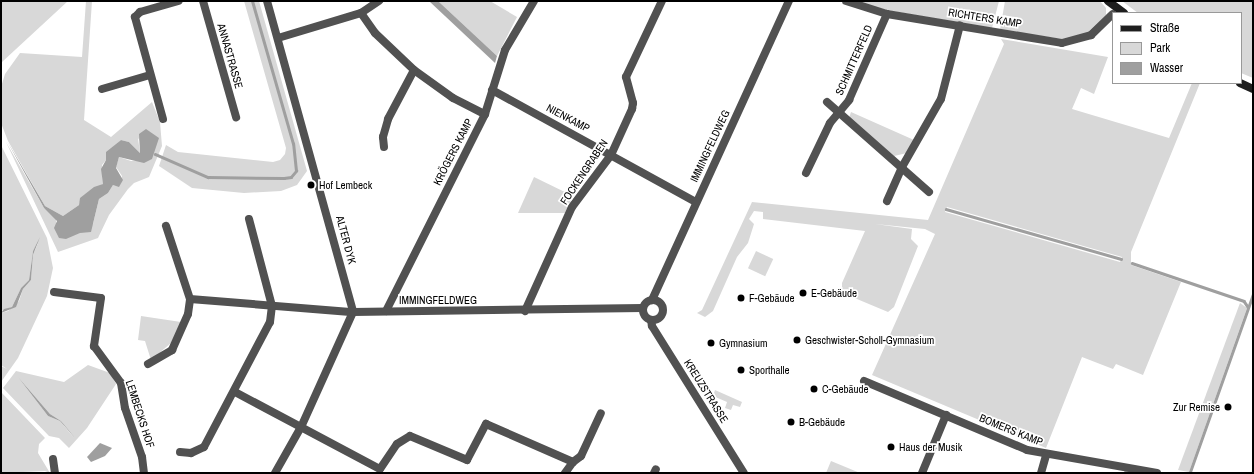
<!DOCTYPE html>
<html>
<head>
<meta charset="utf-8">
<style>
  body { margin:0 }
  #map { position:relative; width:1254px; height:474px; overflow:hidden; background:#fff; font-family:"Archivo Narrow",sans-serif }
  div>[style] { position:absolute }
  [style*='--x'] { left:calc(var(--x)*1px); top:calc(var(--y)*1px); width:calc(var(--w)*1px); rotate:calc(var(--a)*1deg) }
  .green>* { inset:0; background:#d8d8d8; transform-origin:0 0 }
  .water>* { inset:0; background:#9f9f9f }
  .stream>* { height:2.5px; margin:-1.25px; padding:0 1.25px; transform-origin:1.25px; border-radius:1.25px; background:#9f9f9f }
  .street>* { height:8px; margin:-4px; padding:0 4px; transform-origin:4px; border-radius:4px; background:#515151 }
  .street>.ring { margin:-4px; padding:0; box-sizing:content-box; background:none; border:8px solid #515151; border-radius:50% }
  .secondary>* { height:8px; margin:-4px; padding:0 4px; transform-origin:4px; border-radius:4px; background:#1e1e1e }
  .dots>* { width:11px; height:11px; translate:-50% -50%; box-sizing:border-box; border:2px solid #fff; border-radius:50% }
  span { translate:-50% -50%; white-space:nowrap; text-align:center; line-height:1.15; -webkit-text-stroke:3.5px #fff; paint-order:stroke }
  .street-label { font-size:11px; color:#000 }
  .poi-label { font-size:11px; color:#000 }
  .left { translate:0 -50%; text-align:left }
  .right { translate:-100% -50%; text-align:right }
  .frame { position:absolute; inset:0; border:2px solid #000; pointer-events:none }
  .legend { position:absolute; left:1112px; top:12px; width:130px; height:72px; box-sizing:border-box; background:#fff; border:1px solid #999; margin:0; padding:5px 7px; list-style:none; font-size:12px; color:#000 }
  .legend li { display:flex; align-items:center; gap:8px; height:20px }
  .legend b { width:20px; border:1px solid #999 }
</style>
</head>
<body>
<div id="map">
  <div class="green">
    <i style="clip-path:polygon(1px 1px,68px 1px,2px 62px,1px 67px)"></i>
    <i style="clip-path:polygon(86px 1px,92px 1px,84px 120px,111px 137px,152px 102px,160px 122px,162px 146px,149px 177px,134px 183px,128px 189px,109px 215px,98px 238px,58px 252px,6px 142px,44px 208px,56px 219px,56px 226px,77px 234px,93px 224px,99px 199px,108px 193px,113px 185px,119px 186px,121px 183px,122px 176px,116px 167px,119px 157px,131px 161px,152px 159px,138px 138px,140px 153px,129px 142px,121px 140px,106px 153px,106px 160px,102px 165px,103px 184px,81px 198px,79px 205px,63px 216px,45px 206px,8px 141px,1px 123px,1px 87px,5px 74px,20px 53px,82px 57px)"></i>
    <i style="clip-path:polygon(244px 1px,259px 1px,307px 171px,297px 185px,281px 191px,244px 193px,192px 188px,159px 166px,166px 145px,178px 152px,273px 162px,280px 160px,285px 154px,286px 148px)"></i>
    <i style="clip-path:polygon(438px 1px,490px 1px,517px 17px,497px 56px)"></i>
    <i style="clip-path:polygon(863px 1px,999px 1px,992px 28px,892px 11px,863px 4px)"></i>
    <i style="clip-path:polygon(1005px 1px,1100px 1px,1106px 8px,1106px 15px,1087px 33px,1069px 40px,1000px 30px)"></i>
    <i style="clip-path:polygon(1122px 1px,1253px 1px,1253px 78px,1241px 73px,1241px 13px,1138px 13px)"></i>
    <i style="clip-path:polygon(evenodd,1001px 39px,1108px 57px,1094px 94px,1081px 88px,1072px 109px,1169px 138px,1192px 83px,1200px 83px,1131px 252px,1131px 265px,1181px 282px,1143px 375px,1116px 364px,1113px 369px,1082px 357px,1046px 448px,872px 375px,935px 234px,925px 229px,875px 224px,912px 229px,911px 239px,918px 246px,894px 307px,888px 312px,845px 294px,842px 289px,842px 283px,865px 231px,763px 219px,763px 212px,754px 211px,749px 219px,754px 224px,748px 243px,737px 257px,713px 311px,705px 317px,697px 313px,702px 310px,752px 202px,928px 220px,1004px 44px,1001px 39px,947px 207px,1122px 257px,1122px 258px,1120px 262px,945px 212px,947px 207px)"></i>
    <i style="clip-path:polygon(851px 112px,914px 140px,907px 153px,894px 156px,849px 118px)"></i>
    <i style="clip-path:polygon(1px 145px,47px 238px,53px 268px,47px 296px,18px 358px,1px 382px,1px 366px,7px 369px,1px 365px,1px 313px,8px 311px,19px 301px,23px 289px,31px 280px,33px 255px,38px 243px,33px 251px,29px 280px,21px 288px,12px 307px,1px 311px)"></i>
    <i style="clip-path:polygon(534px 177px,573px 196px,565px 213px,518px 213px)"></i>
    <i style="left:756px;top:251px;width:19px;height:19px;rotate:25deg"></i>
    <i style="clip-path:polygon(1240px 303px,1247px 308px,1189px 472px,1178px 470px)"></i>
    <i style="clip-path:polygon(141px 316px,181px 322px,171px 343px,151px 360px,145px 341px,138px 340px)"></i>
    <i style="clip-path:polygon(evenodd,88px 365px,110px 373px,116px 384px,87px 428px,69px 448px,59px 438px,49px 436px,3px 388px,16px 371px,64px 382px,88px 365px,18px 377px,50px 414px,61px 421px,74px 438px,60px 421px,48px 416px,18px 377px)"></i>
    <i style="clip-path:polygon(715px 390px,742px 402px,740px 407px,733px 405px,731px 410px,725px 408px,727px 402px,713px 396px)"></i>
    <i style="clip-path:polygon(1px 392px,45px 438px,39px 444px,38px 453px,50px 473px,45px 471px,1px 473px)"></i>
    <i style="clip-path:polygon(831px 461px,860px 473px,826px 473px)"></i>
  </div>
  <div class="water">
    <i style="clip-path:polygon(429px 1px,438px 1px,497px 56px,495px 63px)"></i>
    <i style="clip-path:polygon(146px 129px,159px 138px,152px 159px,144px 163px,119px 157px,116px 168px,123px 180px,119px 187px,113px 185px,108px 193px,99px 199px,91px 232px,80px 233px,66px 239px,59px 238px,54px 228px,57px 221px,44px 208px,7px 141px,45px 206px,63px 216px,79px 205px,80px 198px,94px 187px,103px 184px,101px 169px,106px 160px,106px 152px,121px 140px,129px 142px,140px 153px,139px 134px)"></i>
    <i style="clip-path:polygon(40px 237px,33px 255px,31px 280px,23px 289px,16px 307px,1px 313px,4px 309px,12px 307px,21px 288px,29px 280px,33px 251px)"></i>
    <i style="clip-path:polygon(18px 377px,50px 414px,61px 421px,75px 438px,60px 421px,48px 416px)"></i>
    <i style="clip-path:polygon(100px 443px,112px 448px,105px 456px,91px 462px,87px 457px)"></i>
  </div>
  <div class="stream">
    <i style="--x:155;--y:154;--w:58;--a:23.5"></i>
    <i style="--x:208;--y:177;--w:76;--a:0.8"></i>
    <i style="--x:284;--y:178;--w:7;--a:-8"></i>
    <i style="--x:291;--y:177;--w:8;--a:-50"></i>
    <i style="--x:296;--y:171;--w:27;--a:-96"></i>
    <i style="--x:293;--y:144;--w:149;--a:-106"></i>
    <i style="--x:946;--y:209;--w:182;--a:15.9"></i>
    <i style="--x:1132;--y:263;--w:118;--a:18.7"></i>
    <i style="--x:1244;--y:301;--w:7;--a:56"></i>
    <i style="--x:1125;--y:472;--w:9;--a:6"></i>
    <i style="--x:1190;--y:472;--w:189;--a:-70.5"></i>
  </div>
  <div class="street">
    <i style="--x:203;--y:1;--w:121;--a:74.1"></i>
    <i style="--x:267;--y:1;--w:323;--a:74.5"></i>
    <i style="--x:353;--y:312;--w:126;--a:114.3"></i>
    <i style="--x:301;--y:427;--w:53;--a:119.5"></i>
    <i style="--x:846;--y:1;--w:43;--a:17.6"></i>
    <i style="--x:887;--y:14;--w:177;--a:9.4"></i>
    <i style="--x:1062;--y:43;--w:30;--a:-15"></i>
    <i style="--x:1091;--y:35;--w:30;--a:-44"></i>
    <i style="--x:361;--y:13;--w:24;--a:55"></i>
    <i style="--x:375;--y:33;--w:54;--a:43.5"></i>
    <i style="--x:414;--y:70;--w:48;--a:35.7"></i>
    <i style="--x:453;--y:98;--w:36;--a:27"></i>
    <i style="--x:278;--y:38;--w:87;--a:-16.8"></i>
    <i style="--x:361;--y:13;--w:22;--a:-34"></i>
    <i style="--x:102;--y:89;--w:50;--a:-16.3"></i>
    <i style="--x:492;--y:90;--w:233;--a:28.8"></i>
    <i style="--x:827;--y:102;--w:136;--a:41.4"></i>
    <i style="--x:163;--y:119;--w:106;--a:-105.4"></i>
    <i style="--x:135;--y:17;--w:7;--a:-45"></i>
    <i style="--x:140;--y:12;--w:40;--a:-16"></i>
    <i style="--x:384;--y:147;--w:10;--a:-96"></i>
    <i style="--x:383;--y:137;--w:19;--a:-74"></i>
    <i style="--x:388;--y:119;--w:55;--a:-62"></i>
    <i style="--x:806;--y:173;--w:55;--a:-64.4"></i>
    <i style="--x:830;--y:123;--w:30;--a:-50"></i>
    <i style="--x:849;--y:100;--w:94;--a:-66.2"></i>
    <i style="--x:887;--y:201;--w:37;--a:-66"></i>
    <i style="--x:902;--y:167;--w:78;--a:-60.2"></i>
    <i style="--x:941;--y:99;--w:76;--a:-75.6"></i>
    <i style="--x:54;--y:292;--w:47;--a:7.3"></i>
    <i style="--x:101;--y:298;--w:49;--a:98.3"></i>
    <i style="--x:94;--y:346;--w:46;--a:53.9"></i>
    <i style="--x:121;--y:383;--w:25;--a:81"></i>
    <i style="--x:125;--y:408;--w:52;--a:70.9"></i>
    <i style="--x:142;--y:457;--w:16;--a:83"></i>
    <i style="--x:190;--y:299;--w:164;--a:4.6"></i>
    <i style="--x:353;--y:312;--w:290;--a:-0.8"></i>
    <i style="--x:652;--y:300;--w:329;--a:-65.4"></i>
    <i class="ring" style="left:643px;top:300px;width:12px;height:12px"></i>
    <i style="--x:386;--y:311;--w:220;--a:-63.3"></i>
    <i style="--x:485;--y:114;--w:67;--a:-72.6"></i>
    <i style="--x:505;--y:50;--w:57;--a:-59.4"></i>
    <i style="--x:525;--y:311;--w:114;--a:-65.7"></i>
    <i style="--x:572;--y:207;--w:65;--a:-53.1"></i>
    <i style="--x:611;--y:155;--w:51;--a:-65.5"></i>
    <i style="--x:632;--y:109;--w:6;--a:-81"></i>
    <i style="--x:633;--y:103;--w:27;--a:-105"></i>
    <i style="--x:626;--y:77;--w:84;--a:-64.7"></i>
    <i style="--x:651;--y:320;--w:6;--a:81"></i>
    <i style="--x:652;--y:326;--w:173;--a:58"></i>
    <i style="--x:148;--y:364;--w:28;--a:-30"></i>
    <i style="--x:172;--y:350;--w:39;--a:-66"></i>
    <i style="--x:188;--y:314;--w:15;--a:-82"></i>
    <i style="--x:190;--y:299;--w:77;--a:-108.2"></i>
    <i style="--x:864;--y:381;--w:177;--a:22.9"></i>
    <i style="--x:1027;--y:450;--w:132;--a:10"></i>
    <i style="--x:235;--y:392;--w:164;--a:28"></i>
    <i style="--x:380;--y:469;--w:30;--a:-56"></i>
    <i style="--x:397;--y:444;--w:15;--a:-32"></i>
    <i style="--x:410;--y:436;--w:62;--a:22.8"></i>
    <i style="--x:467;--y:460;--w:41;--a:-62.2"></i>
    <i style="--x:486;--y:424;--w:95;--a:23.6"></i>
    <i style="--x:573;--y:462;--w:14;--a:126"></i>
    <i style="--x:180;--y:452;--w:11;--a:5"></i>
    <i style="--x:191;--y:453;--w:14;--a:-25"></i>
    <i style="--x:204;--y:447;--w:141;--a:-62.2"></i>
    <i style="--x:270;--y:322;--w:16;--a:-83"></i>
    <i style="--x:272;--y:306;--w:90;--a:-104.8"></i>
    <i style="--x:53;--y:459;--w:14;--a:82"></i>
    <i style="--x:573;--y:462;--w:10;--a:-37"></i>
    <i style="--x:581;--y:456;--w:47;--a:-65.1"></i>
    <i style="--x:654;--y:473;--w:4;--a:-63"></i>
    <i style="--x:922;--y:473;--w:63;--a:-67.5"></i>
    <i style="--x:1041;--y:473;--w:18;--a:-74"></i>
  </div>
  <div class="secondary">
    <i style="--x:1108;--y:1;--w:20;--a:37"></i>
    <i style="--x:1240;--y:83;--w:14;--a:25"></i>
  </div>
  <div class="dots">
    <i style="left:311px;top:185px;background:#000"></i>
    <i style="left:803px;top:293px;background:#000"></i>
    <i style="left:741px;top:298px;background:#000"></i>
    <i style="left:797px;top:340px;background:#000"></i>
    <i style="left:711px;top:343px;background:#000"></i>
    <i style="left:741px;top:370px;background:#000"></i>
    <i style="left:814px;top:389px;background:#000"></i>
    <i style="left:1228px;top:407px;background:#000"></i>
    <i style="left:791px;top:422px;background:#000"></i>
    <i style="left:891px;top:447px;background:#000"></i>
  </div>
  <div class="street-label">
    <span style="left:985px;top:18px;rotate:9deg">RICHTERS KAMP</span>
    <span style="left:230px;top:56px;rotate:74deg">ANNASTRASSE</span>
    <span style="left:854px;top:60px;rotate:-66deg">SCHMITTERFELD</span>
    <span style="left:568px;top:118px;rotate:28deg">NIENKAMP</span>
    <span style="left:710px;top:146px;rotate:-65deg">IMMINGFELDWEG</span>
    <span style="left:453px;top:152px;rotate:-63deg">KRÖGERS KAMP</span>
    <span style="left:584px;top:172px;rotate:-56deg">FOCKENGRABEN</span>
    <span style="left:346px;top:240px;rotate:75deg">ALTER DYK</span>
    <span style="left:438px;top:300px">IMMINGFELDWEG</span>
    <span style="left:706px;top:391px;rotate:58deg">KREUZSTRASSE</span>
    <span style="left:140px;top:414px;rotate:72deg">LEMBECKS HOF</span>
    <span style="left:1011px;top:430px;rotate:22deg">BOMERS KAMP</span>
  </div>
  <div class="poi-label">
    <span class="left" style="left:319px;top:185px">Hof Lembeck</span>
    <span class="left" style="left:811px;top:293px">E-Gebäude</span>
    <span class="left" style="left:749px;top:298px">F-Gebäude</span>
    <span class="left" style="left:805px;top:340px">Geschwister-Scholl-Gymnasium</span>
    <span class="left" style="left:719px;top:343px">Gymnasium</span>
    <span class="left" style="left:749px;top:370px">Sporthalle</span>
    <span class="left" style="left:822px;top:389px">C-Gebäude</span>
    <span class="right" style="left:1220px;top:407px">Zur Remise</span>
    <span class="left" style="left:799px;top:422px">B-Gebäude</span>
    <span class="left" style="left:899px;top:447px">Haus der Musik</span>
  </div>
  <div class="frame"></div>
  <ul class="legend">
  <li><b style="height:5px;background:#1e1e1e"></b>Straße</li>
  <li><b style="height:11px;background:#d8d8d8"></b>Park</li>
  <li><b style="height:11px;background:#9f9f9f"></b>Wasser</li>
  </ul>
</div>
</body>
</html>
